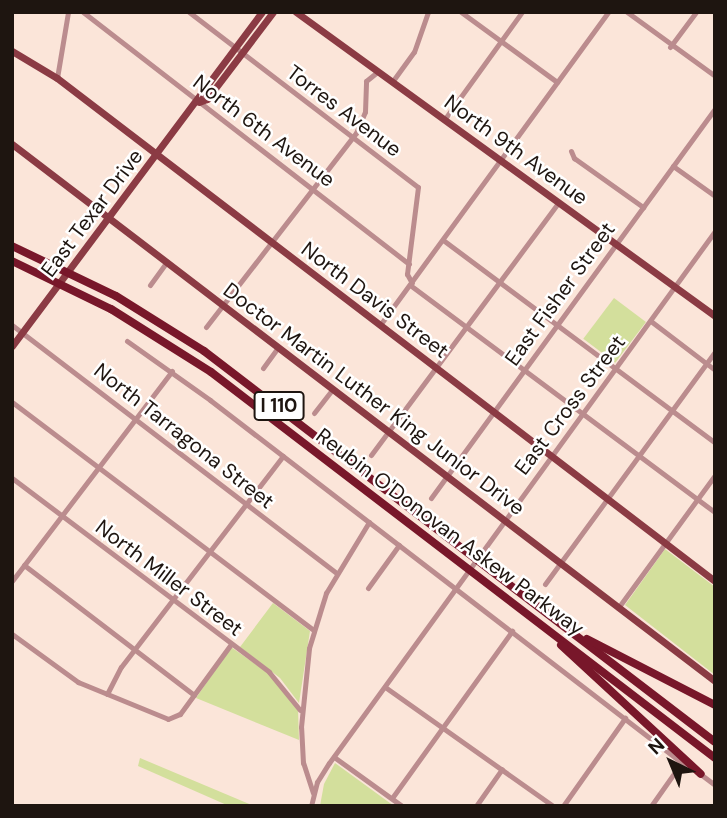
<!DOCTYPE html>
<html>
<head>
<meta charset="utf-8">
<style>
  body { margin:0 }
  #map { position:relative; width:727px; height:818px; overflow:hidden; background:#fbe5d9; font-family:"DM Sans",sans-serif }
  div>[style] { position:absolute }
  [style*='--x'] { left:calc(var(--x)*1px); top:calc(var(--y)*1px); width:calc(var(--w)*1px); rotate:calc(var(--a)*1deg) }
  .green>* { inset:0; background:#d3df9c; transform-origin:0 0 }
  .minor>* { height:5px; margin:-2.5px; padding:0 2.5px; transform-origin:2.5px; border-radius:2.5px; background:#bb8c8e }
  .major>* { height:7px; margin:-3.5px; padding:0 3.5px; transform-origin:3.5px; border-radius:3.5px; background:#8b3b44 }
  .highway>* { height:8px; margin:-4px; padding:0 4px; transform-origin:4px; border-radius:4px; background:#78172a }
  span { translate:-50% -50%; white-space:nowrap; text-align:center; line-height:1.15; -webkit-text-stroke:5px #fff; paint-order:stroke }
  .shield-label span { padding:2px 5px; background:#fff; border:2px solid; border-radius:5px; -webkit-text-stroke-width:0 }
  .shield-label { font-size:19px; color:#1e1510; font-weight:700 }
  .street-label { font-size:21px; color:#1e1510 }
  .frame { position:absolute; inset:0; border:14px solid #1e1510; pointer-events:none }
  .north { position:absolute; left:636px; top:727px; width:70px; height:70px; -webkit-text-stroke:5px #fff; paint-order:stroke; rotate:317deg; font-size:19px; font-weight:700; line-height:28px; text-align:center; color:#1e1510 }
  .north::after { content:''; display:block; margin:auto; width:24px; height:32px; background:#1e1510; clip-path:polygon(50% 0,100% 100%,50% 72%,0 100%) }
</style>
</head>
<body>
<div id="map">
  <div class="green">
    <i style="left:614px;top:298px;width:40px;height:51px;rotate:37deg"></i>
    <i style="clip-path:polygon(665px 549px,715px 587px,715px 675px,625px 605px)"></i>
    <i style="clip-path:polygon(273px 603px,310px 631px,299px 703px,280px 678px,240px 647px)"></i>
    <i style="clip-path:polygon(231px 647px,268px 673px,298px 710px,299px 740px,196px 698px)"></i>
    <i style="clip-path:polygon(140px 758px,254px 806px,229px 806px,138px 766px)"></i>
    <i style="clip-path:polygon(335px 763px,394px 806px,320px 806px,324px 784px)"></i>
  </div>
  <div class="minor">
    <i style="--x:83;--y:12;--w:412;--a:37.7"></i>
    <i style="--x:189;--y:12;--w:288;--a:37.4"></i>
    <i style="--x:418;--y:187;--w:88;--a:97.2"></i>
    <i style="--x:407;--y:274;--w:10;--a:61"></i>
    <i style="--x:461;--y:12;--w:119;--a:36.1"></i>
    <i style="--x:627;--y:12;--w:109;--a:36"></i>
    <i style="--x:670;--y:47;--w:44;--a:-53.4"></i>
    <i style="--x:57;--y:78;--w:67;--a:-80.5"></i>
    <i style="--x:392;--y:82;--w:37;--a:-54"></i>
    <i style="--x:414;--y:52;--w:42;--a:-70.7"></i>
    <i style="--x:444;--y:120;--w:133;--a:-54.2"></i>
    <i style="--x:571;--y:151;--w:8;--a:67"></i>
    <i style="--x:574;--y:158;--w:85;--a:35.4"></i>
    <i style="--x:673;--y:166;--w:52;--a:35.5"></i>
    <i style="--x:443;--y:240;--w:339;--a:36.7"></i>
    <i style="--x:150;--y:285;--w:29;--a:-54"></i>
    <i style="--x:410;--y:285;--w:380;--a:36.7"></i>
    <i style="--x:652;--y:322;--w:79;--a:37.3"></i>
    <i style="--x:12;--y:325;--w:408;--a:37.4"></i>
    <i style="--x:380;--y:325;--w:387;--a:-53.9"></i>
    <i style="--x:206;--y:327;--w:245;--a:-52.3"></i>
    <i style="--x:356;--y:133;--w:23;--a:-67"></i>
    <i style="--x:365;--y:112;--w:31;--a:-88"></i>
    <i style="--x:366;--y:81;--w:14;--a:-39"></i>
    <i style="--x:127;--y:341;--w:102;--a:35.4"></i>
    <i style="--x:210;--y:400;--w:605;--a:37.55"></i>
    <i style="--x:263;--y:368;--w:26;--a:-54"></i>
    <i style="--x:12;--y:402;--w:378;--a:37.1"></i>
    <i style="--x:314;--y:413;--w:31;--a:-52"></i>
    <i style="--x:371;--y:455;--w:315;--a:-53.4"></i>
    <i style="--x:12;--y:478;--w:322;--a:37"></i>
    <i style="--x:269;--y:672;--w:49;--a:50.8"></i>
    <i style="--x:431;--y:498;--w:482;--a:-53.9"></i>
    <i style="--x:24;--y:565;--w:214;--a:37.4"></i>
    <i style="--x:12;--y:581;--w:264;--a:-52.7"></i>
    <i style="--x:545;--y:584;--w:288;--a:-53.8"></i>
    <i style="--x:368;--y:588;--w:53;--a:-54.2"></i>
    <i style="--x:618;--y:608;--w:165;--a:-53.9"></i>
    <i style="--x:12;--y:634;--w:82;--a:36"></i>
    <i style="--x:78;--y:682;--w:97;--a:22.3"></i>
    <i style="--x:168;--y:719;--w:13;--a:-23"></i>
    <i style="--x:180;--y:714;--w:87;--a:-53.9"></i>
    <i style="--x:385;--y:687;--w:206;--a:35.3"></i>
    <i style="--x:107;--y:694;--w:30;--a:-63"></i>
    <i style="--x:121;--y:667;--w:266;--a:-52.5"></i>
    <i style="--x:334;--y:757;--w:84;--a:35.8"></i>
    <i style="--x:699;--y:773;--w:20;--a:37"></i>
    <i style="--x:313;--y:793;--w:32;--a:-108"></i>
    <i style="--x:303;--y:763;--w:36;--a:-93"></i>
    <i style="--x:301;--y:727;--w:79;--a:-84.2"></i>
    <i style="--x:309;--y:648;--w:58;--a:-72.8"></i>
    <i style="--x:326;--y:593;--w:83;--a:-58.8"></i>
    <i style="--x:392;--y:798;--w:206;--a:-54.3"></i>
    <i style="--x:311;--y:806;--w:25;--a:-76"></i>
    <i style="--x:317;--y:782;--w:22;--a:-58"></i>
    <i style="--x:329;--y:763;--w:657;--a:-54.04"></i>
    <i style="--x:476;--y:806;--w:45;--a:-54.9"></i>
    <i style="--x:563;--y:806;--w:108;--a:-54.8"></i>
    <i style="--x:651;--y:806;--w:54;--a:-54.8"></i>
  </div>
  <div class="major">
    <i style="--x:296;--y:12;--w:518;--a:35.96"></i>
    <i style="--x:12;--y:51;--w:52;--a:31"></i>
    <i style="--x:57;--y:78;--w:828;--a:37.4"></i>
    <i style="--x:199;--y:102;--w:9;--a:-21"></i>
    <i style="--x:207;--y:99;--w:109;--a:-52.8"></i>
    <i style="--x:12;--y:144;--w:885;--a:37.38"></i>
    <i style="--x:12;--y:346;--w:417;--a:-53.2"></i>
  </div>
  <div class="highway">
    <i style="--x:12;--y:246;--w:115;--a:25.7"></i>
    <i style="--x:116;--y:296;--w:104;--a:32"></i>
    <i style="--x:204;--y:351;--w:643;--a:37.42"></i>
    <i style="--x:12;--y:261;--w:110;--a:25.9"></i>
    <i style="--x:111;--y:309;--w:118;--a:32.2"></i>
    <i style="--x:211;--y:372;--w:635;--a:37.45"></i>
    <i style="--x:587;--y:639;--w:144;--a:27.3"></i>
    <i style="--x:561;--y:645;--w:190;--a:42.7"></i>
  </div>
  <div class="shield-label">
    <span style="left:279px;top:406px">I 110</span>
  </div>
  <div class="street-label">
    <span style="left:344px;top:111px;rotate:37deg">Torres Avenue</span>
    <span style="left:264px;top:131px;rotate:37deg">North 6th Avenue</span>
    <span style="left:516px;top:150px;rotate:36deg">North 9th Avenue</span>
    <span style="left:92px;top:213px;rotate:-53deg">East Texar Drive</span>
    <span style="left:560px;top:294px;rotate:-54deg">East Fisher Street</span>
    <span style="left:375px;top:300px;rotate:37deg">North Davis Street</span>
    <span style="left:374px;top:399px;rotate:37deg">Doctor Martin Luther King Junior Drive</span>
    <span style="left:570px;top:405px;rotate:-53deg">East Cross Street</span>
    <span style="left:184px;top:436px;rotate:38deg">North Tarragona Street</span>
    <span style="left:450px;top:532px;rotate:37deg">Reubin O'Donovan Askew Parkway</span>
    <span style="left:169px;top:578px;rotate:37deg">North Miller Street</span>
  </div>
  <div class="frame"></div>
  <div class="north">N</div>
</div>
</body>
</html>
